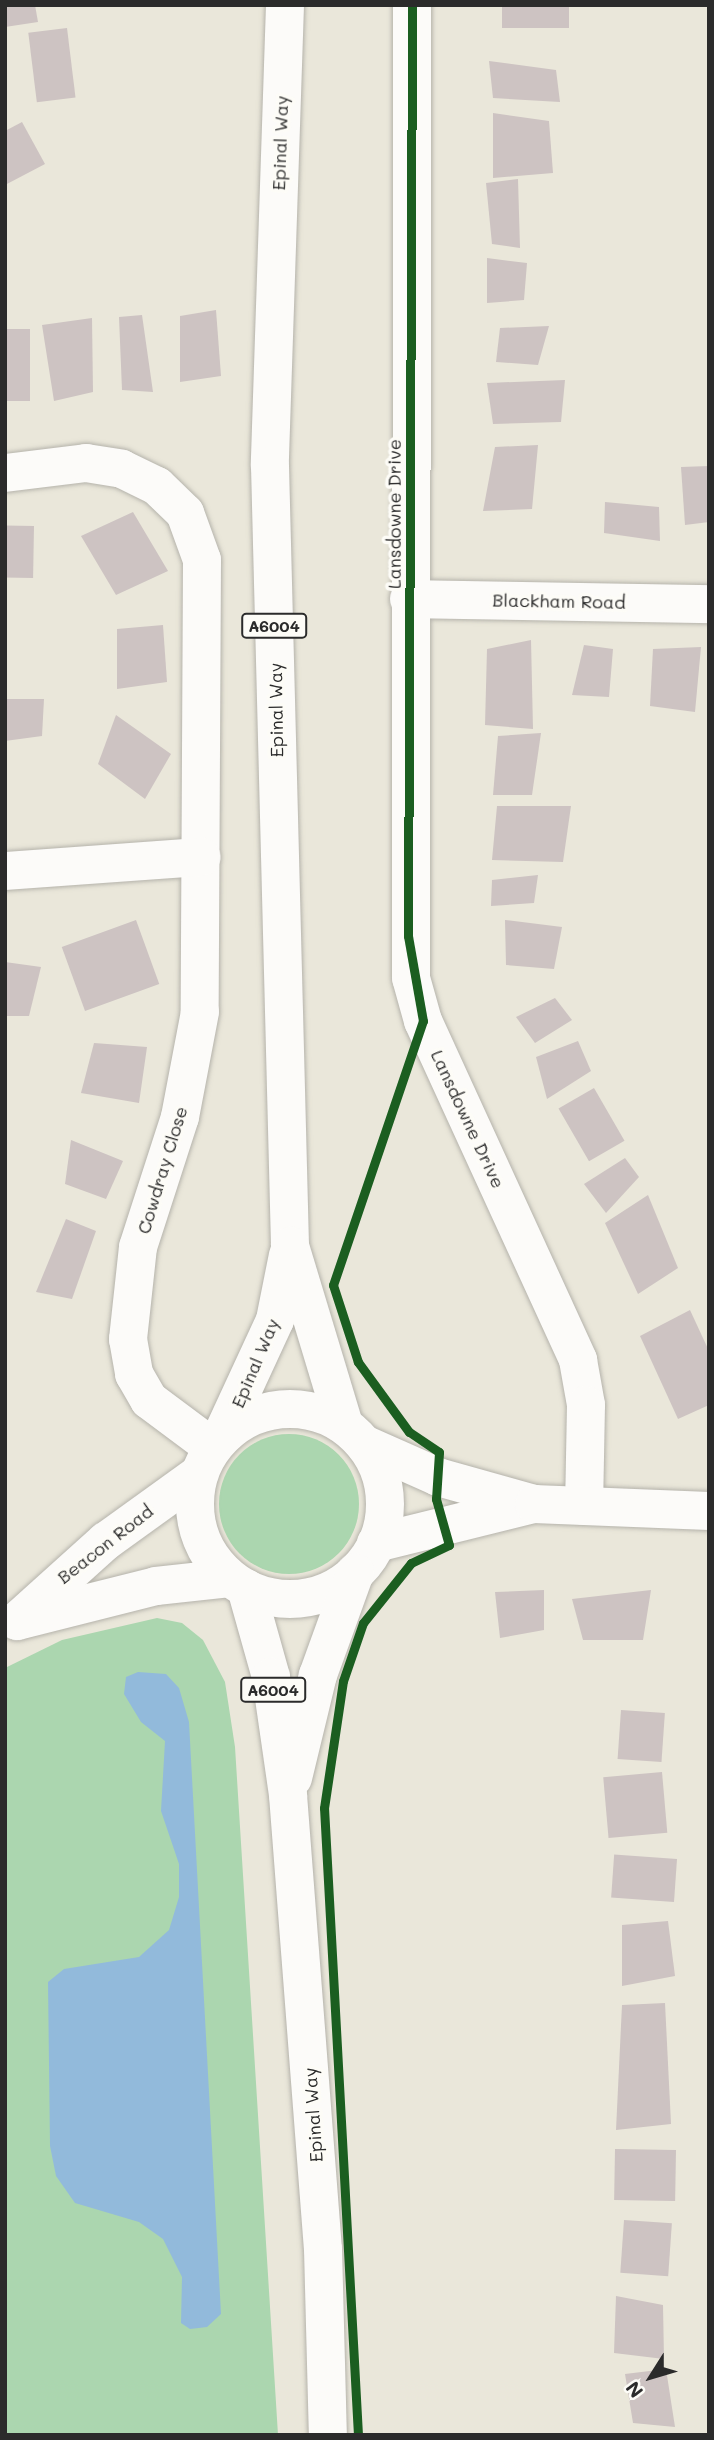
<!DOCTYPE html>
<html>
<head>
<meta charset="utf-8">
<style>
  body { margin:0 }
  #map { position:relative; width:714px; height:2440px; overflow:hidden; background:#eae7da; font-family:Mali,sans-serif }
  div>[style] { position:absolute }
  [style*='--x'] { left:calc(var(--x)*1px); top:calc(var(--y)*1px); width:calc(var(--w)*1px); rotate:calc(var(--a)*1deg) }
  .green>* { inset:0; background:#abd6af }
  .round { border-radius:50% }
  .water>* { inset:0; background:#92badb }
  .building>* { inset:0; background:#cdc3c2; transform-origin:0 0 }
  .roads { filter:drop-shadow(0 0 2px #b5b3ab) drop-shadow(0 0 2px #b5b3ab) }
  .minor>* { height:38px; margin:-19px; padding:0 19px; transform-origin:19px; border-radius:19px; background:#fcfbf9 }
  .major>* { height:38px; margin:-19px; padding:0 19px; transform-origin:19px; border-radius:19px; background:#fcfbf9 }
  .major>.ring { margin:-19px; padding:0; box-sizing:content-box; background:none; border:38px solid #fcfbf9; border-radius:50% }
  .cycleway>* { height:9px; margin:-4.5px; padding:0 4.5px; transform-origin:4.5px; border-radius:4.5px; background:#1b5e20 }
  span { translate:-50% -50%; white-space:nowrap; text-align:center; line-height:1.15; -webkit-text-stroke:7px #fdfcf7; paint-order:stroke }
  .shield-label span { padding:2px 5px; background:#fdfcf7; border:2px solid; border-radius:5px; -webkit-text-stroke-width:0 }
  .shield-label { font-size:16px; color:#2b2b2b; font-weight:700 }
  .street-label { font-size:18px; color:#2b2b2b }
  .frame { position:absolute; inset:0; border:7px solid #2b2b2b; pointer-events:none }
  .north { position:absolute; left:616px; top:2342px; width:70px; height:70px; -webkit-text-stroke:5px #fdfcf7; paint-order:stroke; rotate:233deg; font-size:19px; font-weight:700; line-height:28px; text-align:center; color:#2b2b2b }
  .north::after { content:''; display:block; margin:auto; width:24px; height:32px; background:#2b2b2b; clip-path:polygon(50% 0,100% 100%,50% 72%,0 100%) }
</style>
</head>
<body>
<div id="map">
  <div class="green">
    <i class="round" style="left:219px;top:1434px;width:140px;height:140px"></i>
    <i style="clip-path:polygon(157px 1618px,182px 1623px,203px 1640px,225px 1682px,235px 1747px,278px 2435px,5px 2435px,5px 1668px,62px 1640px)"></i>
  </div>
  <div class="water">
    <i style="clip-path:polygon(138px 1672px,166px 1674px,179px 1688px,189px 1722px,221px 2314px,207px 2327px,190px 2329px,181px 2323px,182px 2277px,163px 2239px,139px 2222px,75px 2203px,56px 2176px,50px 2146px,48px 1982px,64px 1969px,139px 1957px,169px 1930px,179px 1897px,179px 1864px,161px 1811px,165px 1741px,141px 1722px,124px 1694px,126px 1677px)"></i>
  </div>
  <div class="building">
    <i style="clip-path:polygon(5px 5px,35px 5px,38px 22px,5px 27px)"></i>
    <i style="left:502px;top:5px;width:67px;height:23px"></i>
    <i style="left:67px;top:28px;width:70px;height:39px;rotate:83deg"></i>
    <i style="clip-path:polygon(489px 61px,556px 70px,560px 102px,493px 98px)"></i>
    <i style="clip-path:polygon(493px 113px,549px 121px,553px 173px,493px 178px)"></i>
    <i style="clip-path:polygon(22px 122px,45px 164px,5px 185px,5px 131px)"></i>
    <i style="clip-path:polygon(518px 179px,520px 248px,492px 244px,486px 183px)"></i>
    <i style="clip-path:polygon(487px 258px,527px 263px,524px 300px,487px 303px)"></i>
    <i style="clip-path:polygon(216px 310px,221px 376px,180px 382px,180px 316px)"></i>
    <i style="clip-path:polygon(142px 315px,153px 392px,122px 390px,119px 317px)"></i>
    <i style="clip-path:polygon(92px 318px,93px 392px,54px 401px,42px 325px)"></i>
    <i style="clip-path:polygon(549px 326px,538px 365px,496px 362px,500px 328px)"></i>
    <i style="left:5px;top:329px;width:25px;height:72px"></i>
    <i style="clip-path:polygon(565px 380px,561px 422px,493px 424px,487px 383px)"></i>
    <i style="clip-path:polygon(538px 445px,532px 509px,483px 511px,495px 447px)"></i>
    <i style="clip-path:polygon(709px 466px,709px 522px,685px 525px,681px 467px)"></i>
    <i style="clip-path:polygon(605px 502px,659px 507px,660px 541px,604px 533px)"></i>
    <i style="clip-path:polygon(133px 512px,168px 571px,116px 595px,81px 536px)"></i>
    <i style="left:34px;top:526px;width:52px;height:29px;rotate:91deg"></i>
    <i style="clip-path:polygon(163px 625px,167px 682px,117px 689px,117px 629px)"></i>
    <i style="clip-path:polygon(531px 640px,533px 729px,485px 725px,487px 649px)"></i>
    <i style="clip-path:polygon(584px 645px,613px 649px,609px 697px,572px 695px)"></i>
    <i style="clip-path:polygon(701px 647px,695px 712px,650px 706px,653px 649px)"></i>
    <i style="clip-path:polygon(5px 699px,44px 699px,42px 736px,5px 741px)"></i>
    <i style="clip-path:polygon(116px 715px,171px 754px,145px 799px,98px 764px)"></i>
    <i style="clip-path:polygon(541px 733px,532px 795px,493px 795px,498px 736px)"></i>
    <i style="clip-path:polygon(497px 806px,571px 806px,563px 862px,492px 860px)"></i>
    <i style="clip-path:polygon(538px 875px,534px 903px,491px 906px,492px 880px)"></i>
    <i style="left:136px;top:920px;width:68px;height:79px;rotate:70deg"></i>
    <i style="clip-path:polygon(505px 920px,562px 927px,554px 969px,506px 965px)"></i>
    <i style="clip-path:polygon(5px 962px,41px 967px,29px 1016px,5px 1016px)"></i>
    <i style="clip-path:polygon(555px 998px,572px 1020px,535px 1043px,516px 1017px)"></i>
    <i style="clip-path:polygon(578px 1041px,591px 1071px,547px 1099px,536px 1057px)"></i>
    <i style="clip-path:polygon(94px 1043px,147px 1047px,139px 1103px,81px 1093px)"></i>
    <i style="left:594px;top:1088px;width:61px;height:41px;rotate:60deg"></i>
    <i style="clip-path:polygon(71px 1140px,123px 1161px,106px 1199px,65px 1184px)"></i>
    <i style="clip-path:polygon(625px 1158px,639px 1177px,606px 1213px,584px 1184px)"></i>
    <i style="clip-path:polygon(648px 1195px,678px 1268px,638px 1294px,605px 1223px)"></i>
    <i style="clip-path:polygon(66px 1219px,96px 1231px,72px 1299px,36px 1292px)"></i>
    <i style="clip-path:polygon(690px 1310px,709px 1351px,709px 1405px,678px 1419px,640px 1336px)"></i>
    <i style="clip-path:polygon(544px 1590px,544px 1630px,500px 1638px,495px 1592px)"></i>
    <i style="clip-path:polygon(651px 1590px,643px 1640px,583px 1640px,572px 1599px)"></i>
    <i style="left:621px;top:1710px;width:44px;height:49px;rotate:4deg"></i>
    <i style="left:662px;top:1772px;width:61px;height:59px;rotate:85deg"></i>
    <i style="left:677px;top:1859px;width:43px;height:63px;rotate:94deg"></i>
    <i style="clip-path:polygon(668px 1921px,675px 1976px,622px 1986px,622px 1925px)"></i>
    <i style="clip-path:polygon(665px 2003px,671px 2124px,616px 2130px,622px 2005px)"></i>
    <i style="left:676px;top:2150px;width:51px;height:61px;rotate:91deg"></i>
    <i style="left:624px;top:2220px;width:48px;height:53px;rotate:4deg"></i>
    <i style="clip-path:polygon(616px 2296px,663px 2305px,664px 2359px,614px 2353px)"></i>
    <i style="clip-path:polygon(666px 2369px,675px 2427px,633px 2423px,625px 2374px)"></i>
  </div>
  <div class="roads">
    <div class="minor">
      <i style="--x:412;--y:5;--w:973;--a:90.06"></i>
      <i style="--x:411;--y:978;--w:45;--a:74.4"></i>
      <i style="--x:423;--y:1021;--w:373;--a:65.4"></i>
      <i style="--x:578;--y:1360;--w:46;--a:79.9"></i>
      <i style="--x:586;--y:1405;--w:101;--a:91.1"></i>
      <i style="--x:5;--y:473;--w:82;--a:-7"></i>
      <i style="--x:86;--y:463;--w:36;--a:9"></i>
      <i style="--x:122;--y:469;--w:39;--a:26"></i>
      <i style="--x:157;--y:486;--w:39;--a:44"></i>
      <i style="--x:185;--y:513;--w:50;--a:70.1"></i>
      <i style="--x:202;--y:560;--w:452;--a:90.3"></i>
      <i style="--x:200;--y:1012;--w:107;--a:100.8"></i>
      <i style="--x:180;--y:1117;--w:137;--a:107.9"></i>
      <i style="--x:138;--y:1247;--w:93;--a:96.2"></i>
      <i style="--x:128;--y:1339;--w:36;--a:80"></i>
      <i style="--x:134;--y:1374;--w:30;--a:60"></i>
      <i style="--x:149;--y:1400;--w:79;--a:36.7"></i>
      <i style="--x:409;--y:599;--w:300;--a:1"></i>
      <i style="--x:5;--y:871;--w:197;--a:-4.1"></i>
      <i style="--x:364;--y:1444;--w:81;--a:24"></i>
      <i style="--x:438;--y:1477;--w:100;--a:15.7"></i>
      <i style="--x:376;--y:1543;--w:163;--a:-13.9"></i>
      <i style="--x:534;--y:1504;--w:175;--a:2.3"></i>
      <i style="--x:17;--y:1621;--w:120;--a:-42"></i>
      <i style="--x:106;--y:1541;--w:115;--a:-35.8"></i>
      <i style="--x:17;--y:1621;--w:143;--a:-14.1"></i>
      <i style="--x:156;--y:1586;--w:74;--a:-6.2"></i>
    </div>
    <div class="major">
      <i style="--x:285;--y:5;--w:461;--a:91.9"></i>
      <i style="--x:270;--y:466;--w:780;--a:88.53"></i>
      <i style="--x:290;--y:1246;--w:187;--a:73.2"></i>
      <i class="ring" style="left:195px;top:1409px;width:152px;height:152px"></i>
      <i style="--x:221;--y:1437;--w:129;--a:-65.2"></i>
      <i style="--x:275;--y:1320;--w:66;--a:-78.7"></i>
      <i style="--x:246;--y:1588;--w:92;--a:74.3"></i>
      <i style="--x:271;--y:1677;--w:119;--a:81.8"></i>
      <i style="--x:288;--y:1795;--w:455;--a:85.6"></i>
      <i style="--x:323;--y:2249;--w:186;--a:88.5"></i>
      <i style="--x:293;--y:1778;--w:106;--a:-76.4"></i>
      <i style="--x:318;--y:1675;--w:109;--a:-70.1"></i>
    </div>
  </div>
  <div class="cycleway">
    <i style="--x:358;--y:2435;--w:628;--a:-93.1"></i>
    <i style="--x:324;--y:1808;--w:128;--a:-81.5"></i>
    <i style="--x:343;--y:1681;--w:61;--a:-71"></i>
    <i style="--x:363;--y:1623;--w:77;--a:-51.3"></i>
    <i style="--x:411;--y:1563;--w:42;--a:-25.3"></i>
    <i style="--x:449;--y:1545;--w:48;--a:-105.8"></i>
    <i style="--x:436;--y:1499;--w:47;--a:-86.3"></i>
    <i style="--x:439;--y:1452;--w:36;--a:-146"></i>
    <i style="--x:409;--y:1432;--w:87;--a:-126.1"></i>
    <i style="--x:358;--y:1362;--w:81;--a:-108"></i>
    <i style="--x:333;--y:1285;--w:279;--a:-71.2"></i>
    <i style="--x:423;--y:1021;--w:86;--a:-100"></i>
    <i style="--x:408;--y:936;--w:931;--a:-89.75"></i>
  </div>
  <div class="shield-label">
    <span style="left:274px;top:626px">A6004</span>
    <span style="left:273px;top:1690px">A6004</span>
  </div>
  <div class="street-label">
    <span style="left:280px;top:143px;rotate:-88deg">Epinal Way</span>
    <span style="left:394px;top:514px;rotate:-90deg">Lansdowne Drive</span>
    <span style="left:559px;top:601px;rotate:1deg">Blackham Road</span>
    <span style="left:276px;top:710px;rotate:-91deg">Epinal Way</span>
    <span style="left:468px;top:1119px;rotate:65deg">Lansdowne Drive</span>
    <span style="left:162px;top:1170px;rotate:-73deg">Cowdray Close</span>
    <span style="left:255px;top:1363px;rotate:-67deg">Epinal Way</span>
    <span style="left:105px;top:1544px;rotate:-38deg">Beacon Road</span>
    <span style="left:313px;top:2115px;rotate:-94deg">Epinal Way</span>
  </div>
  <div class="frame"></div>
  <div class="north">N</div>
</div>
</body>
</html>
